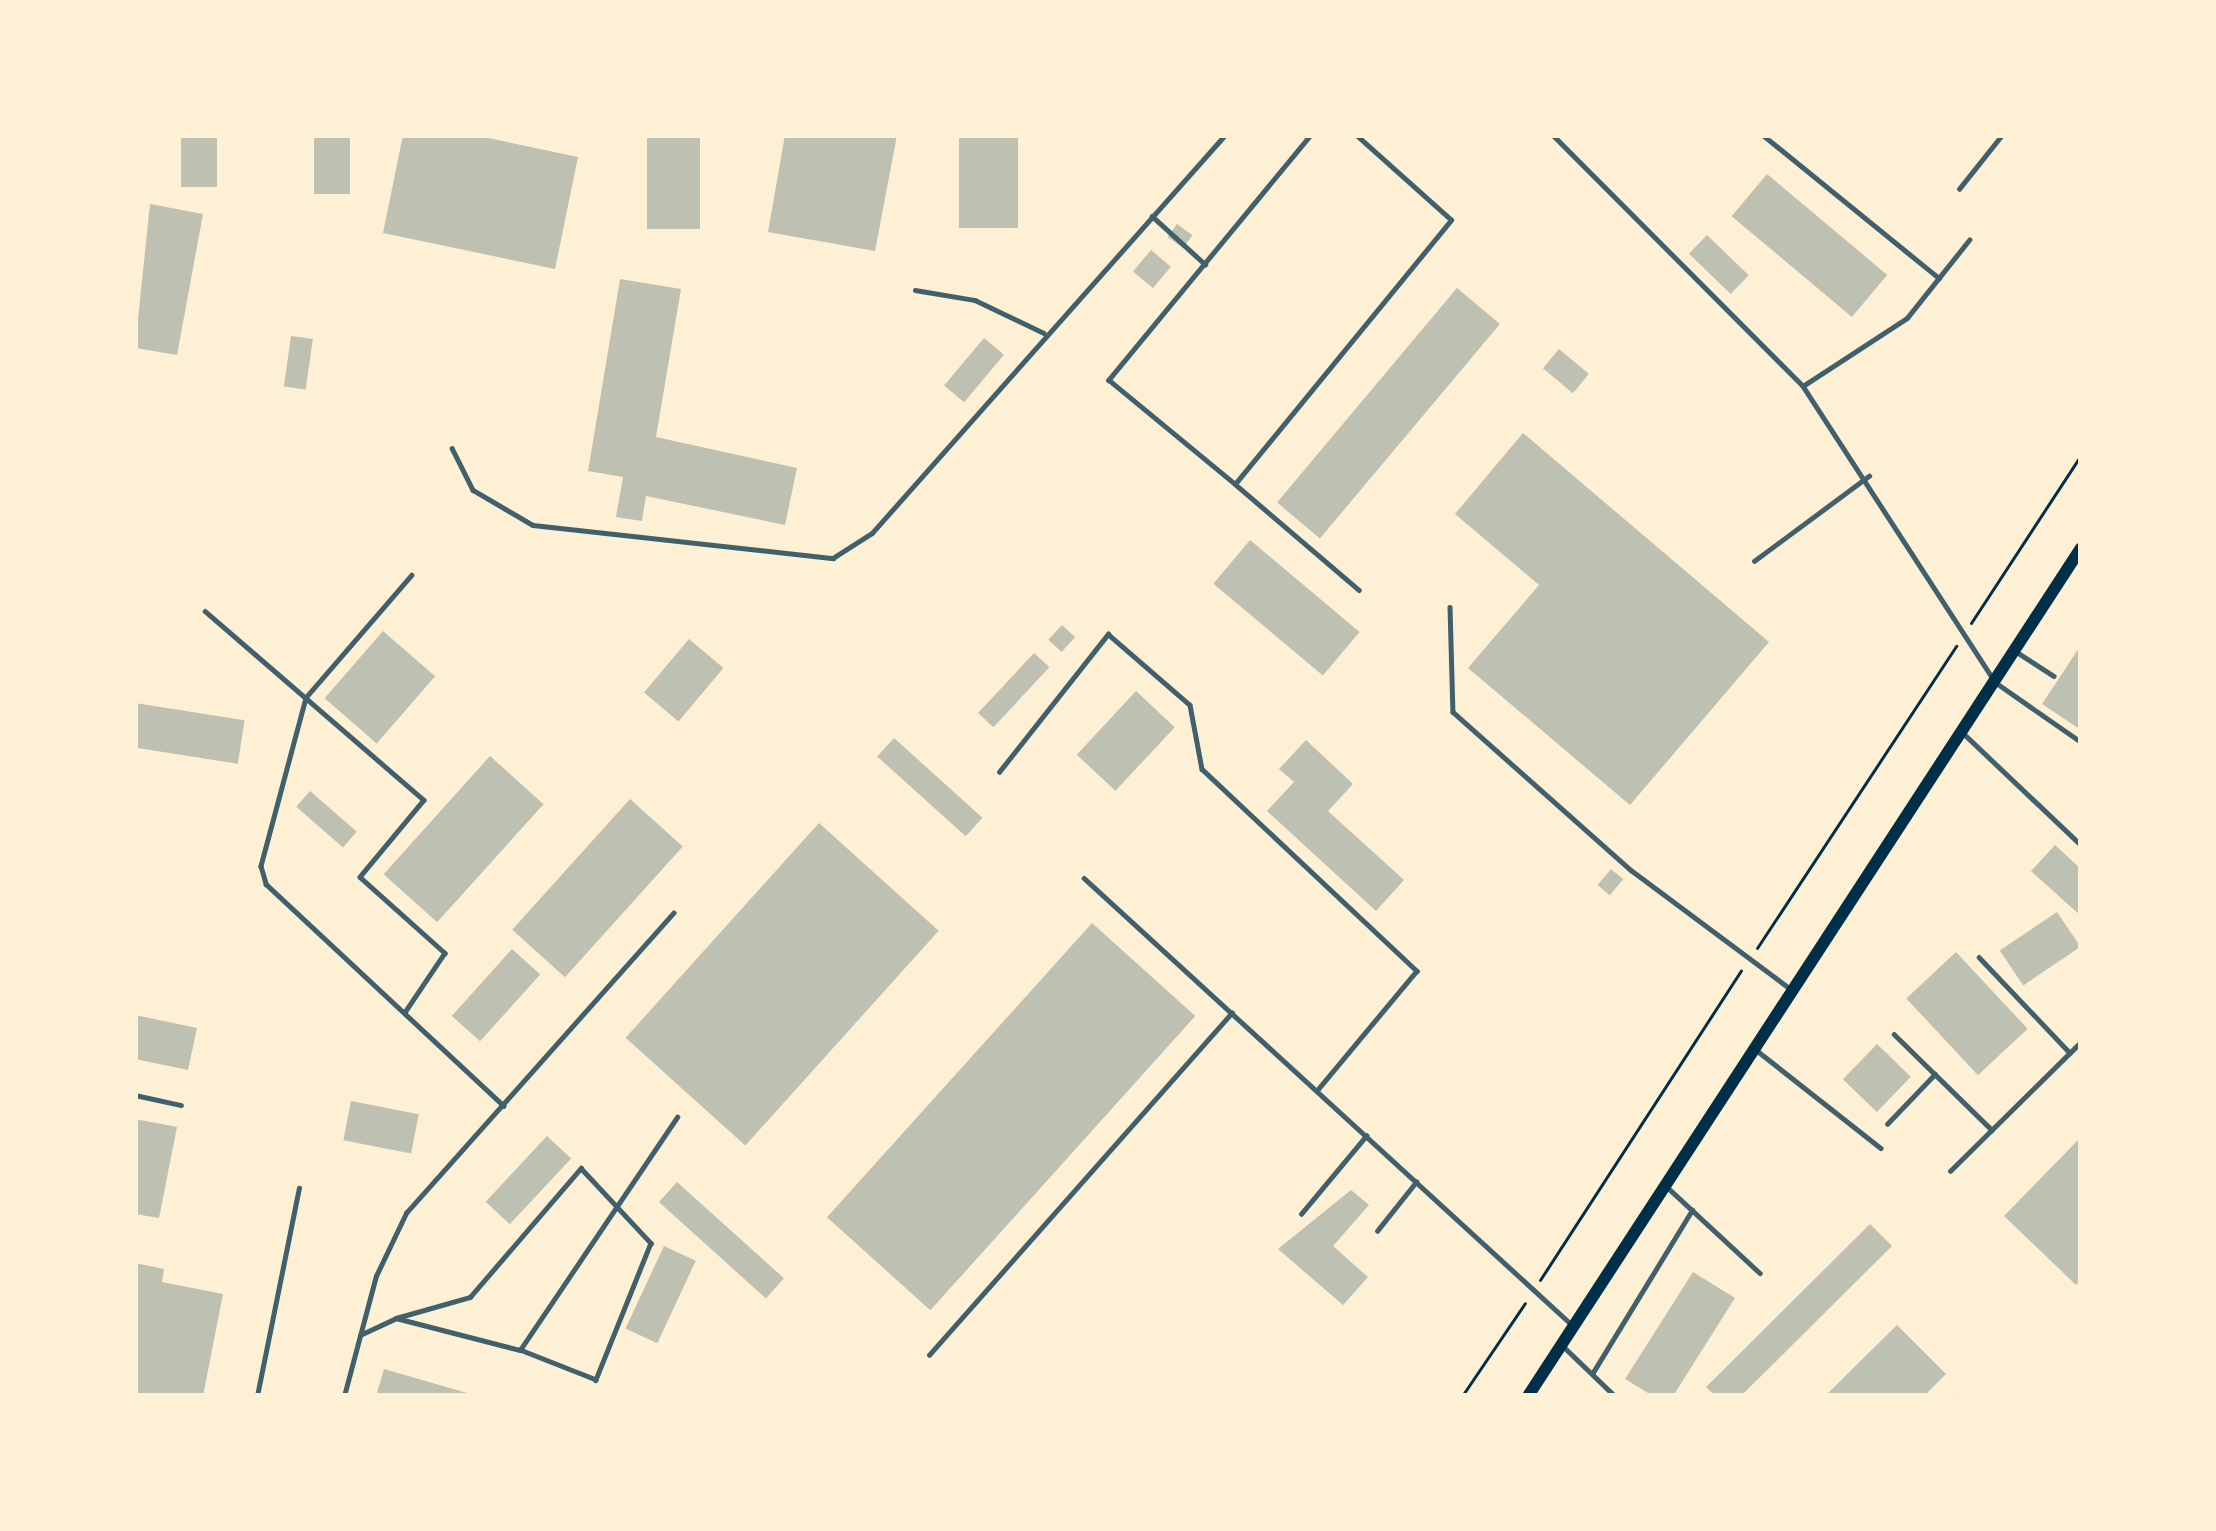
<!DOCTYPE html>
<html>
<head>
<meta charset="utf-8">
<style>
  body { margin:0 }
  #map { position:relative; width:2216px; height:1531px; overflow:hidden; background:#fdf0d5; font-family:Commissioner,sans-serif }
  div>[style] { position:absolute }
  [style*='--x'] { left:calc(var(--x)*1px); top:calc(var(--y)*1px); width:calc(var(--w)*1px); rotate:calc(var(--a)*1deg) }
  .building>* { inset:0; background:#bec0b2; transform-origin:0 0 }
  .path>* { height:3px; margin:-1.5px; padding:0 1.5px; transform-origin:1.5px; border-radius:1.5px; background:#003049 }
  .service>* { height:4.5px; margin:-2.25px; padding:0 2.25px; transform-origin:2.25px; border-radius:2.25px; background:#3f606c }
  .secondary>* { height:12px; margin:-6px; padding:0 6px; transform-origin:6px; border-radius:6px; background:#003049 }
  span { translate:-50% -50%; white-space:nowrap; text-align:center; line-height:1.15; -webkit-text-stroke:9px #fdf0d5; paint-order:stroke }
  .frame { position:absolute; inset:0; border:138px solid #fdf0d5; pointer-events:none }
</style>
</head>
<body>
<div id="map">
  <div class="building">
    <i style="left:181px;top:135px;width:36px;height:52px"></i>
    <i style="left:314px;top:135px;width:36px;height:59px"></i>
    <i style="clip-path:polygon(403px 135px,474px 135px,578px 157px,555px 269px,383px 233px)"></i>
    <i style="left:647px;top:135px;width:53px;height:94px"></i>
    <i style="clip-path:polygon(785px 135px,897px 135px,875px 251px,768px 232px)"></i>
    <i style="left:959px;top:135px;width:59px;height:93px"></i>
    <i style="left:1767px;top:174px;width:157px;height:55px;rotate:40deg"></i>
    <i style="clip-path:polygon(150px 204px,203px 214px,177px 355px,135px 348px)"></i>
    <i style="left:1177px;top:224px;width:19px;height:16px;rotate:36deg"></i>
    <i style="left:1707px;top:235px;width:58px;height:26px;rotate:44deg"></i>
    <i style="left:1151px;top:250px;width:26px;height:28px;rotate:40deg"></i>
    <i style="clip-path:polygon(620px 279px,681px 289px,656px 437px,797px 468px,785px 525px,646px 496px,642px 521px,616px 517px,623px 477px,588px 471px)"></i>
    <i style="left:1457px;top:288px;width:56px;height:280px;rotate:40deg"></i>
    <i style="left:291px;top:336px;width:22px;height:51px;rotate:8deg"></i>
    <i style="left:984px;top:338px;width:26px;height:62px;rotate:40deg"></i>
    <i style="left:1559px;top:349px;width:39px;height:25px;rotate:40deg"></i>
    <i style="clip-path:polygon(1523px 433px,1769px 642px,1630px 805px,1468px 668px,1539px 585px,1455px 514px)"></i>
    <i style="left:1250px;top:540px;width:143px;height:57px;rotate:40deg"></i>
    <i style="left:1062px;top:625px;width:18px;height:20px;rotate:43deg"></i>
    <i style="left:383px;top:631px;width:69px;height:89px;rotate:41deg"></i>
    <i style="left:689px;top:639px;width:45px;height:70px;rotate:40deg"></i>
    <i style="clip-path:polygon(2081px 645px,2081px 730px,2042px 704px)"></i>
    <i style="left:1034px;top:653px;width:21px;height:82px;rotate:43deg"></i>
    <i style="left:1136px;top:691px;width:53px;height:87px;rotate:43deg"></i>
    <i style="left:135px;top:703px;width:111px;height:44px;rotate:9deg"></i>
    <i style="left:894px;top:738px;width:119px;height:25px;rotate:42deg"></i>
    <i style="clip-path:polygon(1306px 740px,1353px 784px,1328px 811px,1404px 880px,1376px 911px,1267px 811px,1294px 782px,1279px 769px)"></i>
    <i style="left:490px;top:756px;width:72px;height:159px;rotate:42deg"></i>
    <i style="left:310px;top:791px;width:62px;height:21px;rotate:41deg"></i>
    <i style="left:630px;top:799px;width:71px;height:176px;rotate:42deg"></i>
    <i style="left:819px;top:823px;width:161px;height:289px;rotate:42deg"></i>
    <i style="clip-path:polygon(2055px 845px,2081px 869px,2081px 916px,2031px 871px)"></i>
    <i style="left:1611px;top:869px;width:16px;height:21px;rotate:40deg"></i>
    <i style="left:2057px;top:912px;width:42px;height:69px;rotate:56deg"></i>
    <i style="left:1092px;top:923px;width:139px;height:396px;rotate:42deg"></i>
    <i style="left:512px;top:949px;width:38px;height:90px;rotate:42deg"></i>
    <i style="left:1956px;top:952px;width:105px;height:68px;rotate:47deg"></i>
    <i style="clip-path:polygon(135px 1015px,197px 1028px,188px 1070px,135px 1059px)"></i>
    <i style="left:1877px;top:1044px;width:47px;height:49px;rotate:44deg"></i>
    <i style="left:351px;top:1101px;width:69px;height:40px;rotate:11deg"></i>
    <i style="clip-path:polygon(135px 1119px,177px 1127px,159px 1218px,135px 1214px)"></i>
    <i style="left:547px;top:1136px;width:33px;height:90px;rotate:43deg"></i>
    <i style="clip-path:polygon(2081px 1137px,2081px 1280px,2076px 1285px,2004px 1216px)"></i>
    <i style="left:677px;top:1182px;width:144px;height:27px;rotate:42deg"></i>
    <i style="clip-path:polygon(1351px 1190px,1369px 1205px,1333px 1246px,1368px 1277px,1343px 1305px,1278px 1249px)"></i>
    <i style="clip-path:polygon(1870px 1224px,1892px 1246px,1741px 1396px,1715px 1396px,1706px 1387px)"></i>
    <i style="left:664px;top:1246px;width:35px;height:91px;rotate:25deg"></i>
    <i style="clip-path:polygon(135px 1263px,164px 1269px,162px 1282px,223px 1294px,203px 1396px,135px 1396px)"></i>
    <i style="clip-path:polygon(1693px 1272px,1735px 1298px,1673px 1396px,1653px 1396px,1625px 1379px)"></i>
    <i style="clip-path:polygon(1897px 1325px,1946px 1374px,1924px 1396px,1825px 1396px)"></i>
    <i style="clip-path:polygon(384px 1369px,474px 1395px,474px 1396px,376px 1396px)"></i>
  </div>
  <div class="path">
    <i style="--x:1971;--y:623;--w:201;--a:-56.8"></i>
    <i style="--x:1757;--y:948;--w:362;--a:-56.6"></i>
    <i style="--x:1540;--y:1280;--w:369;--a:-57"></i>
    <i style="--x:1462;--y:1396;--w:112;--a:-55.9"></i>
  </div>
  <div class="service">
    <i style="--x:1311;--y:135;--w:318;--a:129.5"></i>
    <i style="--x:1109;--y:380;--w:163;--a:39.5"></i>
    <i style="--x:1235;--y:484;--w:341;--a:-50.7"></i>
    <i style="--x:1451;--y:220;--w:127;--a:-138.2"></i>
    <i style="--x:1553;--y:135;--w:354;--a:45.1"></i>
    <i style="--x:1803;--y:386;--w:353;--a:57"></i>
    <i style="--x:1995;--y:682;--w:105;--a:34.9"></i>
    <i style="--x:1763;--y:135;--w:227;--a:39.1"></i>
    <i style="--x:1959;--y:189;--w:69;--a:-51.5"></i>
    <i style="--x:1152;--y:216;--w:72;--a:42.2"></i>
    <i style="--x:915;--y:290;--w:61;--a:9.5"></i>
    <i style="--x:975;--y:300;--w:76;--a:25.6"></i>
    <i style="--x:1803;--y:386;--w:124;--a:-33.2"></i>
    <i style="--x:1907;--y:318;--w:100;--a:-51.5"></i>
    <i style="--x:452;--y:448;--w:47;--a:63.4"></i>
    <i style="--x:473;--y:490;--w:69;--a:30.3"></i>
    <i style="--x:533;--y:525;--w:302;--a:6.3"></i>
    <i style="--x:833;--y:558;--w:46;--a:-32.7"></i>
    <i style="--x:872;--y:533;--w:532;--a:-48.43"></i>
    <i style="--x:1235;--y:484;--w:163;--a:40.5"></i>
    <i style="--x:1754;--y:561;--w:143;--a:-36.5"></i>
    <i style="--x:412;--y:575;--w:162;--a:130.8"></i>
    <i style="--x:306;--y:698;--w:174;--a:105"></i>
    <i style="--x:261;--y:866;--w:19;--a:74"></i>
    <i style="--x:266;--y:884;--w:325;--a:43"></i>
    <i style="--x:1450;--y:607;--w:105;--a:88.4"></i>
    <i style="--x:1453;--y:712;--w:238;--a:41.6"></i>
    <i style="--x:1631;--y:870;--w:196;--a:36.7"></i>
    <i style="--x:205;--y:611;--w:289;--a:40.8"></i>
    <i style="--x:424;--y:800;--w:100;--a:129.7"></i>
    <i style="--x:360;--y:877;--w:114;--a:41.8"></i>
    <i style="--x:445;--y:953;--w:70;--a:123.9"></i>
    <i style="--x:2015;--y:651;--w:46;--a:32.7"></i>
    <i style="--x:1962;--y:732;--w:164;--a:43.5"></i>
    <i style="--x:999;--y:772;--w:176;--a:-51.7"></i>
    <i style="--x:1108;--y:634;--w:108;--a:40.9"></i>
    <i style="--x:1190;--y:705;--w:65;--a:79.4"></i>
    <i style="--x:1202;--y:769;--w:295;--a:43.2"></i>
    <i style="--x:1417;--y:971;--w:156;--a:129.8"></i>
    <i style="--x:1084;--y:878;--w:660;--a:42.48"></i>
    <i style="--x:1979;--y:957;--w:132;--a:46.5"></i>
    <i style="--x:1894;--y:1034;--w:137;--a:44.4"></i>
    <i style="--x:1755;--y:1049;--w:160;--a:38.2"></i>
    <i style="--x:135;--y:1095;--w:47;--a:12.3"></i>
    <i style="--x:1887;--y:1124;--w:69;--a:-46.2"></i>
    <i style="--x:1950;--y:1171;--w:184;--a:-44.6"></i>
    <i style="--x:1666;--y:1186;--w:128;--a:42.8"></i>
    <i style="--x:1301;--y:1214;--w:102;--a:-50.2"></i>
    <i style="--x:1377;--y:1231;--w:63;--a:-51.5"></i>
    <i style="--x:396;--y:1318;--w:77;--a:-15.8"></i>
    <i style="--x:470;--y:1297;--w:170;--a:-49.3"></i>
    <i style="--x:581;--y:1168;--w:103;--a:47"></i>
    <i style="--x:651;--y:1243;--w:148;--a:111.9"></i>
    <i style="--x:596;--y:1380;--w:82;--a:-158.5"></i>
    <i style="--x:360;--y:1335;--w:40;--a:-25"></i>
    <i style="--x:396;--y:1318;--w:128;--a:14.5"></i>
    <i style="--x:520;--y:1350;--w:281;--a:-56"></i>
    <i style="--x:1562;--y:1345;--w:74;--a:43.9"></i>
    <i style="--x:929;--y:1355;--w:457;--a:-48.5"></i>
    <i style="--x:1592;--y:1374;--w:192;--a:-58.6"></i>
    <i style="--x:257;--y:1396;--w:212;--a:-78.6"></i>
    <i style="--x:344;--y:1396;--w:124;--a:-75.1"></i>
    <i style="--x:376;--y:1276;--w:70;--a:-64.5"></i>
    <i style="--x:406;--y:1213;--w:402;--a:-48.3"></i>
    <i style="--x:1954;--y:1396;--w:1;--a:-45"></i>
  </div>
  <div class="secondary">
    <i style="--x:1528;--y:1396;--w:1012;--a:-56.89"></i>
  </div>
  <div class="frame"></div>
</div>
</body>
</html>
